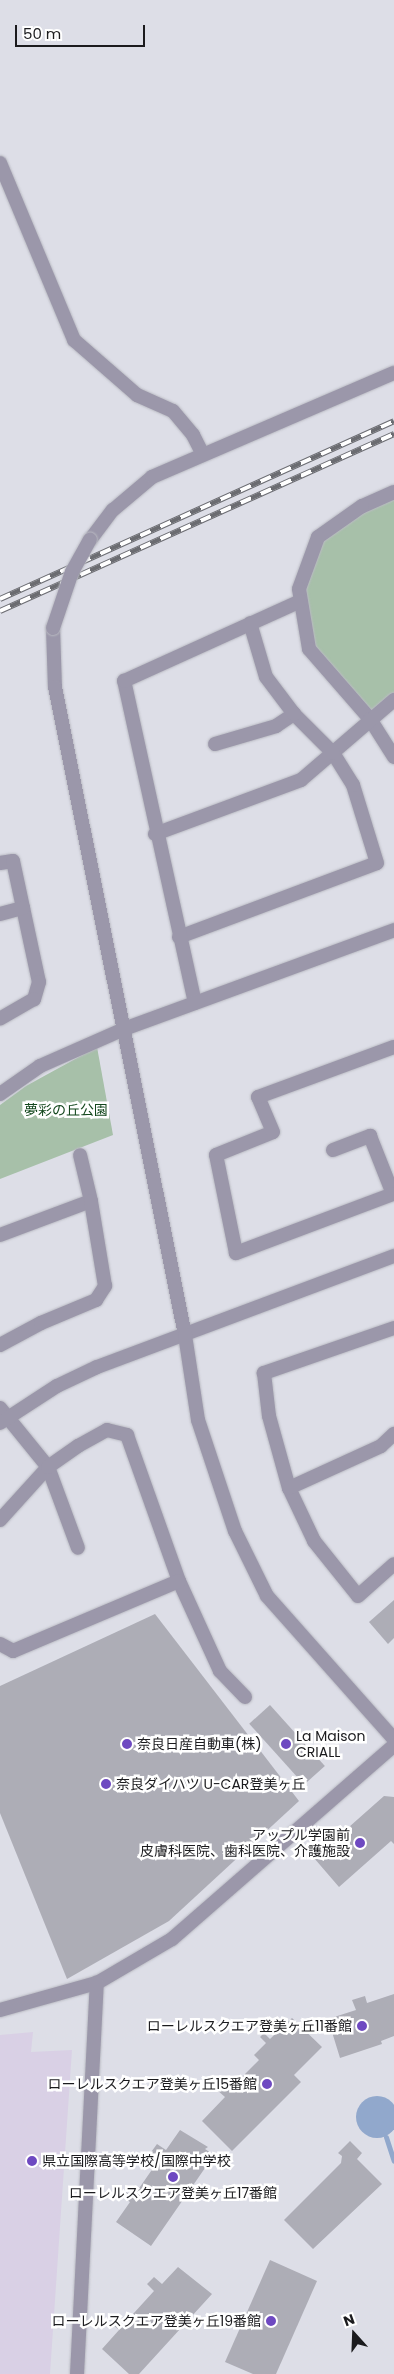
<!DOCTYPE html>
<html>
<head>
<meta charset="utf-8">
<style>
  body { margin:0 }
  #map { position:relative; width:394px; height:2374px; overflow:hidden; background:#dddee7; font-family:Poppins,"Noto Sans JP",sans-serif }
  div>[style] { position:absolute }
  [style*='--x'] { left:calc(var(--x)*1px); top:calc(var(--y)*1px); width:calc(var(--w)*1px); rotate:calc(var(--a)*1deg) }
  .education>* { inset:0; background:#d9d0e5 }
  .green>* { inset:0; background:#a7c0a9 }
  .water>* { inset:0; background:#91a8cc }
  .round { border-radius:50% }
  .stream>* { height:5px; margin:-2.5px; padding:0 2.5px; transform-origin:2.5px; border-radius:2.5px; background:#91a8cc }
  .building>* { inset:0; background:#adadb6; transform-origin:0 0 }
  .roads { filter:drop-shadow(0 0 1px #babbc3) drop-shadow(0 0 1px #babbc3) }
  .minor>* { height:14px; margin:-7px; padding:0 7px; transform-origin:7px; border-radius:7px; background:#9b97aa }
  .tertiary>* { height:14px; margin:-7px; padding:0 7px; transform-origin:7px; border-radius:7px; background:#9b97aa }
  .rail>* { height:5.5px; margin-top:-2.75px; transform-origin:0; background:repeating-linear-gradient(90deg,#fff 0 11px,#6b6c71 0 22px); box-sizing:border-box; border-block:1px solid #6b6c71 }
  .bridges { filter:drop-shadow(0 0 1px #babbc3) drop-shadow(0 0 1px #babbc3) }
  .tertiary-bridge>* { height:14px; margin:-7px; padding:0 7px; transform-origin:7px; border-radius:7px; background:#9b97aa }
  .dots>* { width:14px; height:14px; translate:-50% -50%; box-sizing:border-box; border:2px solid #fff; border-radius:50% }
  span { translate:-50% -50%; white-space:nowrap; text-align:center; line-height:1.15; -webkit-text-stroke:5px #fff; paint-order:stroke }
  .park-label { font-size:14px; color:#13471d }
  .poi-label { font-size:14px; color:#1b1b1e }
  .left { translate:0 -50%; text-align:left }
  .right { translate:-100% -50%; text-align:right }
  .north { position:absolute; left:329px; top:2309px; width:50px; height:50px; -webkit-text-stroke:4px #fff; paint-order:stroke; rotate:340deg; font-size:14px; font-weight:700; line-height:20px; text-align:center; color:#1b1b1e }
  .north::after { content:''; display:block; margin:auto; width:18px; height:22px; background:#1b1b1e; clip-path:polygon(50% 0,100% 100%,50% 72%,0 100%) }
  .scale { position:absolute; left:15px; top:25px; width:130px; height:22px; box-sizing:border-box; border:2px solid #1b1b1e; border-top:0; padding-left:6px; font-size:15px; line-height:18px; white-space:nowrap; color:#1b1b1e; -webkit-text-stroke:4px #fff; paint-order:stroke }
</style>
</head>
<body>
<div id="map">
  <div class="education">
    <i style="clip-path:polygon(33px 2032px,31px 2052px,72px 2050px,50px 2374px,0 2374px,0 2035px)"></i>
  </div>
  <div class="green">
    <i style="clip-path:polygon(394px 492px,394px 700px,370px 719px,309px 649px,299px 589px,318px 537px)"></i>
    <i style="clip-path:polygon(97px 1047px,113px 1135px,0 1179px,0 1105px,26px 1086px)"></i>
  </div>
  <div class="water">
    <i class="round" style="left:356px;top:2096px;width:42px;height:42px"></i>
  </div>
  <div class="stream">
    <i style="--x:386;--y:2137;--w:25;--a:72"></i>
  </div>
  <div class="building">
    <i style="clip-path:polygon(394px 1600px,394px 1638px,388px 1644px,369px 1622px)"></i>
    <i style="clip-path:polygon(155px 1614px,299px 1801px,169px 1921px,67px 1979px,0 1813px,0 1686px)"></i>
    <i style="left:270px;top:1705px;width:82px;height:28px;rotate:48deg"></i>
    <i style="clip-path:polygon(384px 1796px,394px 1797px,394px 1844px,391px 1841px,339px 1887px,314px 1858px)"></i>
    <i style="clip-path:polygon(394px 1994px,394px 2036px,381px 2041px,382px 2044px,340px 2058px,328px 2019px,356px 2010px,352px 2000px,365px 1996px,367px 2003px)"></i>
    <i style="clip-path:polygon(292px 2018px,322px 2047px,294px 2075px,301px 2082px,232px 2151px,202px 2121px,225px 2097px,217px 2090px,227px 2080px,233px 2086px,259px 2060px,254px 2055px,266px 2043px,260px 2037px,264px 2033px,270px 2039px)"></i>
    <i style="clip-path:polygon(180px 2130px,208px 2147px,205px 2149px,214px 2155px,151px 2246px,116px 2222px,130px 2202px,123px 2197px,126px 2192px,133px 2197px,158px 2161px,149px 2155px,157px 2144px,166px 2150px)"></i>
    <i style="clip-path:polygon(350px 2141px,362px 2153px,357px 2159px,382px 2184px,313px 2249px,284px 2220px,341px 2163px,342px 2156px,338px 2153px)"></i>
    <i style="clip-path:polygon(270px 2260px,317px 2281px,276px 2374px,253px 2374px,225px 2362px)"></i>
    <i style="clip-path:polygon(178px 2267px,212px 2294px,139px 2374px,129px 2374px,102px 2349px,119px 2330px,113px 2325px,117px 2320px,123px 2325px,154px 2291px,147px 2284px,154px 2277px,162px 2284px)"></i>
  </div>
  <div class="roads">
    <div class="minor">
      <i style="--x:0;--y:163;--w:192;--a:67.3"></i>
      <i style="--x:74;--y:340;--w:84;--a:41.1"></i>
      <i style="--x:137;--y:395;--w:39;--a:24"></i>
      <i style="--x:173;--y:411;--w:31;--a:50"></i>
      <i style="--x:193;--y:435;--w:22;--a:63"></i>
      <i style="--x:394;--y:492;--w:35;--a:156"></i>
      <i style="--x:362;--y:506;--w:54;--a:144.8"></i>
      <i style="--x:318;--y:537;--w:55;--a:110.1"></i>
      <i style="--x:299;--y:589;--w:61;--a:80.5"></i>
      <i style="--x:309;--y:649;--w:93;--a:48.9"></i>
      <i style="--x:370;--y:719;--w:45;--a:57.7"></i>
      <i style="--x:215;--y:744;--w:64;--a:-16.4"></i>
      <i style="--x:276;--y:726;--w:22;--a:-34"></i>
      <i style="--x:155;--y:834;--w:156;--a:-20.3"></i>
      <i style="--x:301;--y:780;--w:123;--a:-40.7"></i>
      <i style="--x:0;--y:863;--w:13;--a:-9"></i>
      <i style="--x:13;--y:861;--w:124;--a:77.9"></i>
      <i style="--x:39;--y:982;--w:18;--a:106"></i>
      <i style="--x:34;--y:999;--w:39;--a:150"></i>
      <i style="--x:0;--y:914;--w:24;--a:-15"></i>
      <i style="--x:179;--y:937;--w:211;--a:-20.5"></i>
      <i style="--x:377;--y:863;--w:82;--a:-107.1"></i>
      <i style="--x:353;--y:785;--w:38;--a:-122"></i>
      <i style="--x:333;--y:753;--w:55;--a:-135"></i>
      <i style="--x:294;--y:714;--w:46;--a:-127.1"></i>
      <i style="--x:266;--y:677;--w:56;--a:-106.5"></i>
      <i style="--x:195;--y:1003;--w:330;--a:-102.4"></i>
      <i style="--x:124;--y:681;--w:193;--a:-24.4"></i>
      <i style="--x:0;--y:1094;--w:49;--a:-35"></i>
      <i style="--x:40;--y:1066;--w:92;--a:-23.8"></i>
      <i style="--x:124;--y:1029;--w:288;--a:-20.1"></i>
      <i style="--x:333;--y:1150;--w:40;--a:-21"></i>
      <i style="--x:370;--y:1136;--w:62;--a:68.4"></i>
      <i style="--x:393;--y:1194;--w:168;--a:159.4"></i>
      <i style="--x:236;--y:1253;--w:100;--a:-101.5"></i>
      <i style="--x:216;--y:1155;--w:61;--a:-22"></i>
      <i style="--x:273;--y:1132;--w:38;--a:-113"></i>
      <i style="--x:258;--y:1097;--w:145;--a:-20.2"></i>
      <i style="--x:0;--y:1235;--w:97;--a:-20.5"></i>
      <i style="--x:91;--y:1201;--w:47;--a:-103.4"></i>
      <i style="--x:394;--y:1328;--w:138;--a:160.9"></i>
      <i style="--x:264;--y:1373;--w:43;--a:83.4"></i>
      <i style="--x:269;--y:1416;--w:75;--a:74.5"></i>
      <i style="--x:289;--y:1488;--w:59;--a:64.7"></i>
      <i style="--x:314;--y:1541;--w:70;--a:51.3"></i>
      <i style="--x:358;--y:1596;--w:48;--a:-41.6"></i>
      <i style="--x:0;--y:1345;--w:47;--a:-28.2"></i>
      <i style="--x:41;--y:1323;--w:60;--a:-22.7"></i>
      <i style="--x:96;--y:1300;--w:17;--a:-57"></i>
      <i style="--x:105;--y:1286;--w:86;--a:-99.4"></i>
      <i style="--x:0;--y:1408;--w:76;--a:50.9"></i>
      <i style="--x:48;--y:1467;--w:86;--a:69.7"></i>
      <i style="--x:0;--y:1423;--w:68;--a:-33"></i>
      <i style="--x:57;--y:1386;--w:44;--a:-25.4"></i>
      <i style="--x:97;--y:1367;--w:317;--a:-20.5"></i>
      <i style="--x:289;--y:1488;--w:101;--a:-24.5"></i>
      <i style="--x:381;--y:1446;--w:18;--a:-43"></i>
      <i style="--x:0;--y:1520;--w:72;--a:-47.8"></i>
      <i style="--x:48;--y:1467;--w:37;--a:-35"></i>
      <i style="--x:78;--y:1446;--w:33;--a:-29"></i>
      <i style="--x:107;--y:1430;--w:21;--a:14"></i>
      <i style="--x:127;--y:1435;--w:155;--a:70.4"></i>
      <i style="--x:179;--y:1581;--w:99;--a:65.5"></i>
      <i style="--x:220;--y:1671;--w:36;--a:46"></i>
      <i style="--x:0;--y:1644;--w:15;--a:28"></i>
      <i style="--x:13;--y:1651;--w:180;--a:-22.9"></i>
    </div>
    <div class="tertiary">
      <i style="--x:90;--y:540;--w:38;--a:-53"></i>
      <i style="--x:113;--y:510;--w:51;--a:-40.2"></i>
      <i style="--x:152;--y:477;--w:263;--a:-23.3"></i>
      <i style="--x:53;--y:628;--w:59;--a:88.1"></i>
      <i style="--x:55;--y:687;--w:661;--a:78.66"></i>
      <i style="--x:185;--y:1335;--w:86;--a:81.3"></i>
      <i style="--x:198;--y:1420;--w:117;--a:71.6"></i>
      <i style="--x:235;--y:1531;--w:72;--a:63.8"></i>
      <i style="--x:267;--y:1596;--w:191;--a:48.4"></i>
      <i style="--x:0;--y:2010;--w:101;--a:-15.6"></i>
      <i style="--x:97;--y:1983;--w:87;--a:-30.4"></i>
      <i style="--x:172;--y:1939;--w:295;--a:-41.1"></i>
      <i style="--x:77;--y:2374;--w:392;--a:-87.1"></i>
    </div>
  </div>
  <div class="rail">
    <i style="--x:0;--y:599;--w:432;--a:-24.3"></i>
    <i style="--x:0;--y:611;--w:432;--a:-24.2"></i>
  </div>
  <div class="bridges">
    <div class="tertiary-bridge">
      <i style="--x:53;--y:628;--w:59;--a:-71.3"></i>
      <i style="--x:72;--y:572;--w:37;--a:-61"></i>
    </div>
  </div>
  <div class="dots">
    <i style="left:127px;top:1744px;background:#6e49c1"></i>
    <i style="left:286px;top:1744px;background:#6e49c1"></i>
    <i style="left:106px;top:1784px;background:#6e49c1"></i>
    <i style="left:360px;top:1843px;background:#6e49c1"></i>
    <i style="left:362px;top:2026px;background:#6e49c1"></i>
    <i style="left:267px;top:2084px;background:#6e49c1"></i>
    <i style="left:32px;top:2161px;background:#6e49c1"></i>
    <i style="left:173px;top:2177px;background:#6e49c1"></i>
    <i style="left:271px;top:2321px;background:#6e49c1"></i>
  </div>
  <div class="park-label">
    <span style="left:66px;top:1110px">夢彩の丘公園</span>
  </div>
  <div class="poi-label">
    <span class="left" style="left:296px;top:1744px">La Maison<br>CRIALL</span>
    <span class="left" style="left:137px;top:1744px">奈良日産自動車(株)</span>
    <span class="left" style="left:116px;top:1784px">奈良ダイハツ U-CAR登美ヶ丘</span>
    <span class="right" style="left:350px;top:1843px">アップル学園前<br>皮膚科医院、歯科医院、介護施設</span>
    <span class="right" style="left:352px;top:2026px">ローレルスクエア登美ヶ丘11番館</span>
    <span class="right" style="left:257px;top:2084px">ローレルスクエア登美ヶ丘15番館</span>
    <span class="left" style="left:42px;top:2161px">県立国際高等学校/国際中学校</span>
    <span style="left:173px;top:2193px">ローレルスクエア登美ヶ丘17番館</span>
    <span class="right" style="left:261px;top:2321px">ローレルスクエア登美ヶ丘19番館</span>
  </div>
  <div class="north">N</div>
  <div class="scale">50 m</div>
</div>
</body>
</html>
